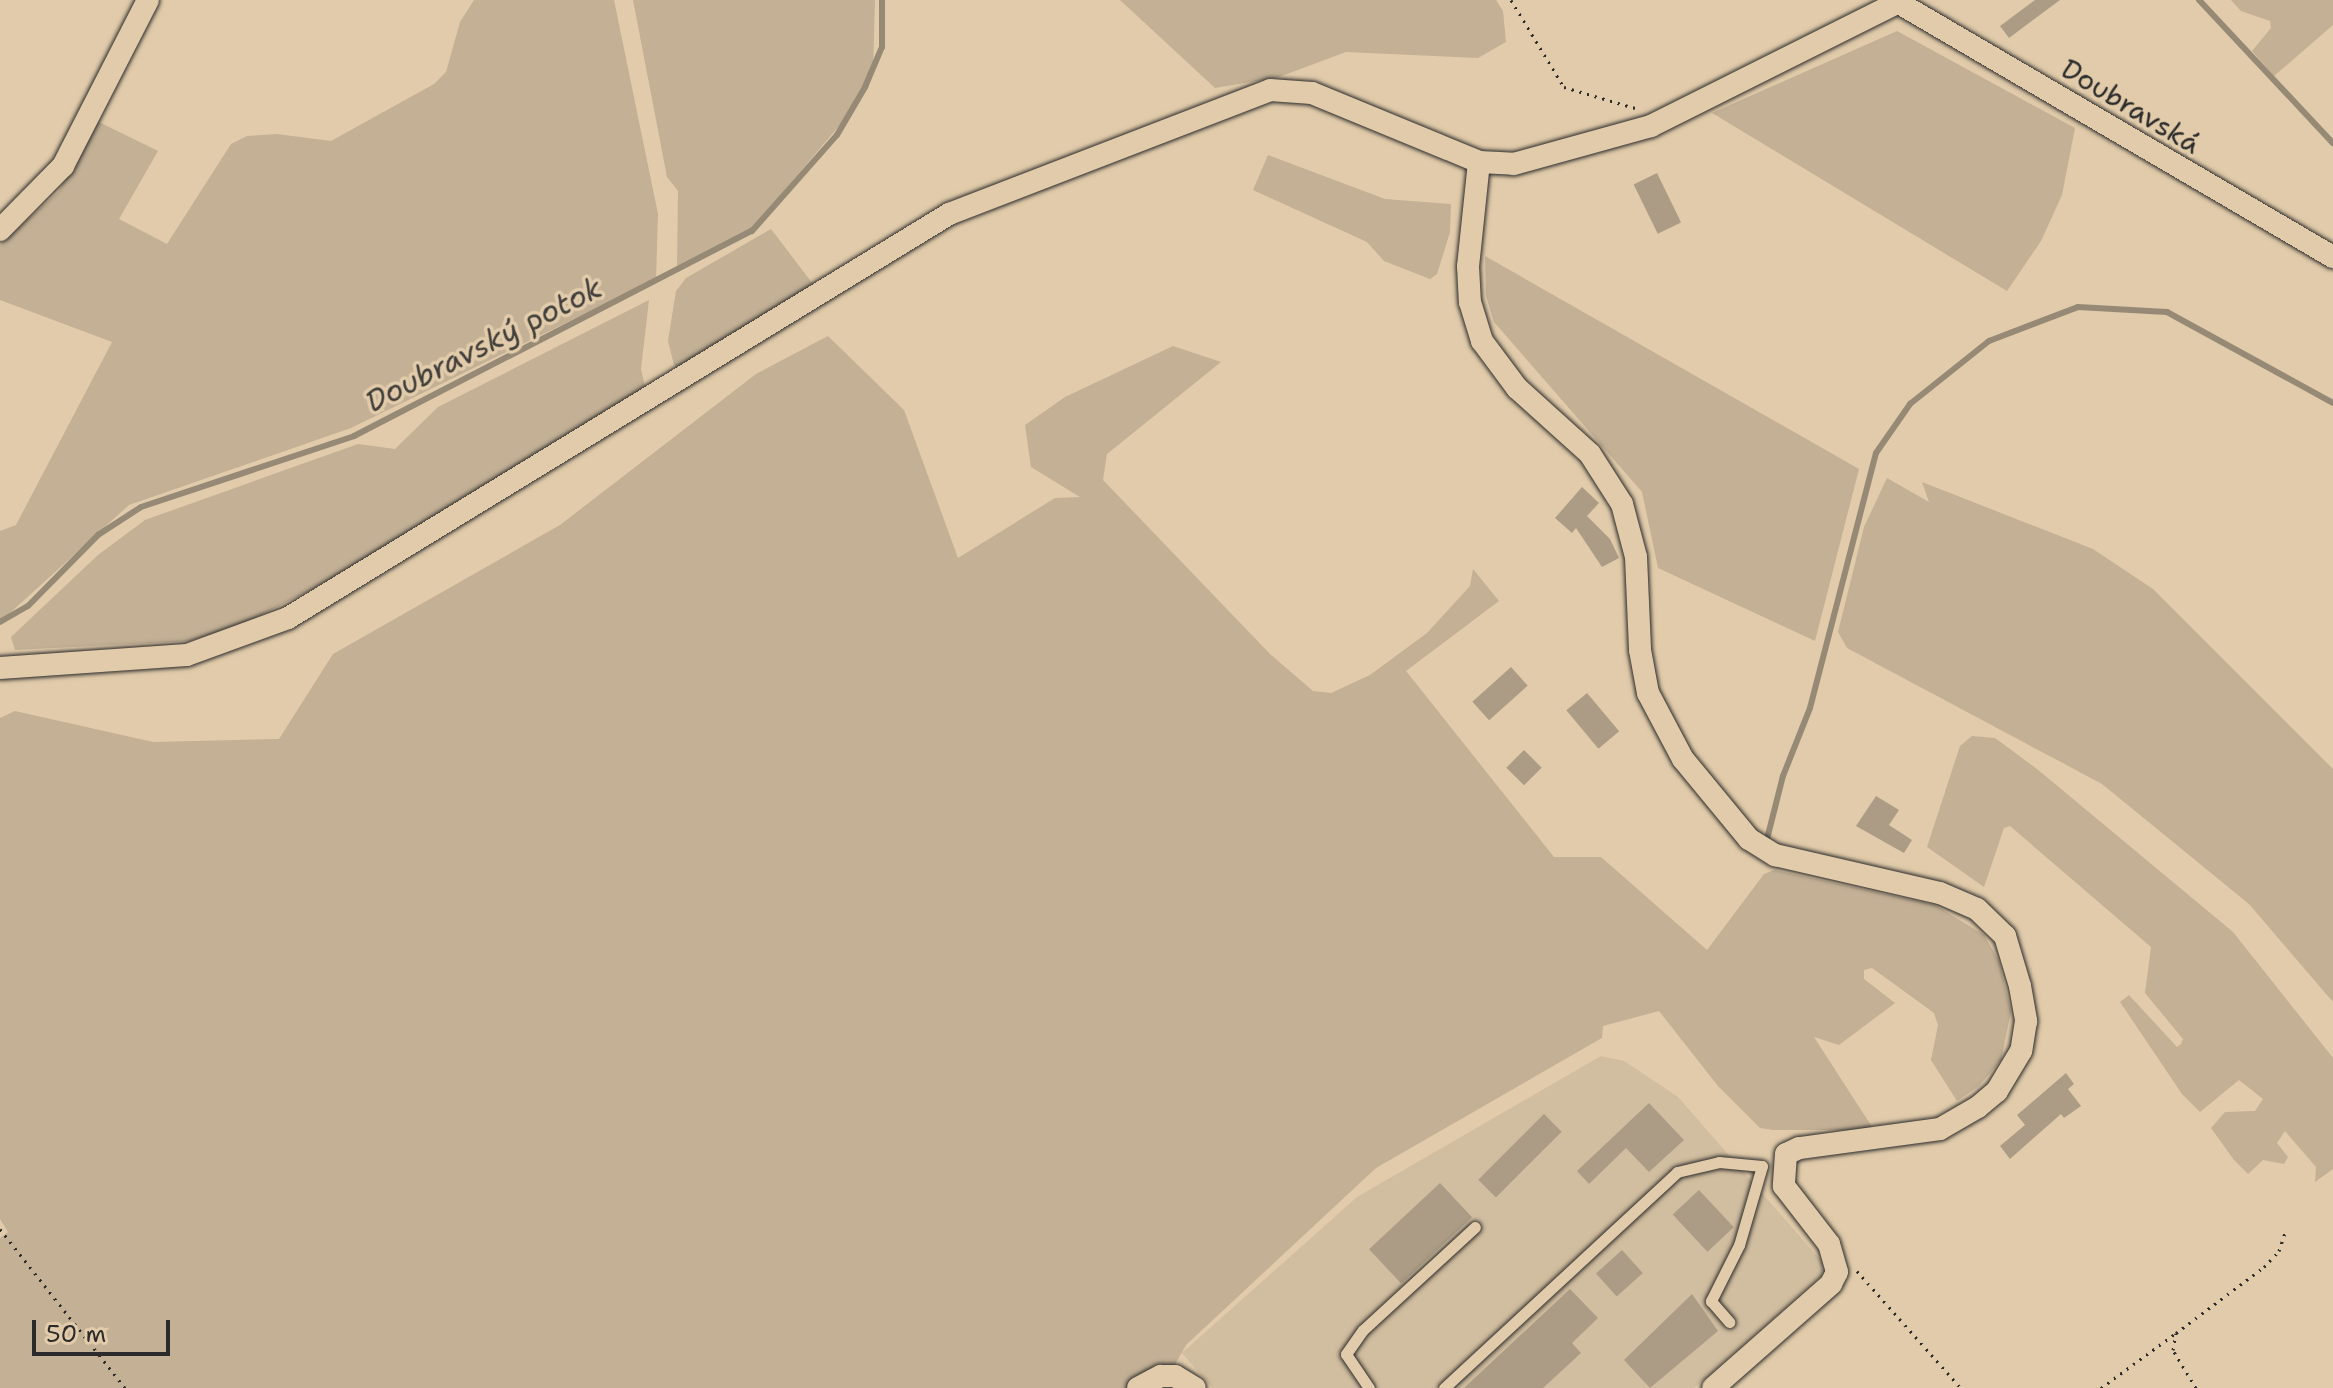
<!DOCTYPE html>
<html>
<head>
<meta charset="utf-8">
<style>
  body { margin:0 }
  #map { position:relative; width:2333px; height:1388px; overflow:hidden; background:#e1cbaa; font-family:"Shantell Sans",sans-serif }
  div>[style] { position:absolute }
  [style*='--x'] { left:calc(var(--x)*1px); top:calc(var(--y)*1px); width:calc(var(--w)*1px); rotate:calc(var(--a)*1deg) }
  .built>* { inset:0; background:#d1bd9f }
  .green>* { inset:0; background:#c3b095 }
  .stream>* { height:6px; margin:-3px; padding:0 3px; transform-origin:3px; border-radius:3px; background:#968a77 }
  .building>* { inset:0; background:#ac9c85; transform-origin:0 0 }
  .path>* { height:3px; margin-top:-1.5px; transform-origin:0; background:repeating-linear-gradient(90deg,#2b2b2b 0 2px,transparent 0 8px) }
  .roads { filter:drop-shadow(0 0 2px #2b2b2b) drop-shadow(0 0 2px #2b2b2b) }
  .service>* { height:11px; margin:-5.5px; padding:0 5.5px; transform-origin:5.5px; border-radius:5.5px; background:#e1cbaa }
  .minor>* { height:22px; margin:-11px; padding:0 11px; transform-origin:11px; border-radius:11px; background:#e1cbaa }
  span { translate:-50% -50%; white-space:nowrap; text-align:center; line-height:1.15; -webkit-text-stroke:7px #e1cbaa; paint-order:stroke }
  .street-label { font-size:28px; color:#2b2b2b }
  .water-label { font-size:30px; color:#403e3a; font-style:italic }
  .scale { position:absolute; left:32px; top:1320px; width:138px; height:36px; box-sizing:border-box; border:4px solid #2b2b2b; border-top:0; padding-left:10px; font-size:24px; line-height:28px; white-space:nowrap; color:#2b2b2b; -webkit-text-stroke:6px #e1cbaa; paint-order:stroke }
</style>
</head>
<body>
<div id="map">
  <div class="built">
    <i style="clip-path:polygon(1601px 1056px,1624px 1061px,1678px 1097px,1823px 1263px,1821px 1276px,1694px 1388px,1212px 1388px,1182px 1353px,1357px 1197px)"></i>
  </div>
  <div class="green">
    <i style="clip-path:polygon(474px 0,614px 0,658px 214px,656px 279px,351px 428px,129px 505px,0 622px,0 531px,16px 525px,112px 342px,0 300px,0 245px,59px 191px,97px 121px,158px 151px,119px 219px,167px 244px,231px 144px,247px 136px,277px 134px,331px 141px,434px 84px,446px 72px,460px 22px)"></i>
    <i style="clip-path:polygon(633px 0,875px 0,873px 72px,844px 120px,750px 231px,677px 270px,678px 191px,667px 177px)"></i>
    <i style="clip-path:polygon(1120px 0,1496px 0,1503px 11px,1506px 42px,1478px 58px,1346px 52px,1279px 77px,1215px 88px)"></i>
    <i style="clip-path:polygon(2231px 0,2333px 0,2333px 25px,2274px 76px,2252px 51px,2271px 28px,2270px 21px,2241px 11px)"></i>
    <i style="clip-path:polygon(1897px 31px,2075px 128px,2062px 195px,2041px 241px,2007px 291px,1712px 113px)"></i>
    <i style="clip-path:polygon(1268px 155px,1385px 199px,1451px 204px,1450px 232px,1437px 274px,1430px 279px,1384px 261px,1367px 242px,1253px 190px)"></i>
    <i style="clip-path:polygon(771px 229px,816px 288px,682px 370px,674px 365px,668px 341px,676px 291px,686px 278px)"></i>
    <i style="clip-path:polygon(1485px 256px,1859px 469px,1815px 641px,1658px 568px,1642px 492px,1494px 322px,1486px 296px)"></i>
    <i style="clip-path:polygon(649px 300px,641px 369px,645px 387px,332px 579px,243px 624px,189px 641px,15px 650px,11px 637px,98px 555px,145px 520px,358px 444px,395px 449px,438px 407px)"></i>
    <i style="clip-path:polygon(828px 336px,904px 410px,958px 558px,1055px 498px,1080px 497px,1031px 467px,1025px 425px,1065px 397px,1173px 346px,1221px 362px,1107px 454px,1103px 480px,1270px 654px,1313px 691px,1331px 693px,1370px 675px,1427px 633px,1470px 586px,1473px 569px,1499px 601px,1406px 671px,1554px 857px,1601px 857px,1707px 950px,1764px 874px,1774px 870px,1935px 905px,1984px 935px,1999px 961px,2011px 1012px,2001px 1060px,1979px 1086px,1957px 1101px,1931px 1060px,1938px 1025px,1934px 1013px,1872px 968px,1864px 970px,1864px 979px,1895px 1003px,1839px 1045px,1814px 1037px,1874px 1130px,1773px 1130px,1760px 1128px,1718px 1086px,1659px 1011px,1603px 1026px,1602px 1038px,1376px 1168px,1186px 1345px,1162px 1388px,0 1388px,0 1238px,8px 1232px,0 1219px,0 718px,15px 711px,153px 742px,279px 739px,333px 654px,560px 525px,756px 374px)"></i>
    <i style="clip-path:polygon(1887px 478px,1929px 502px,1922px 482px,2093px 549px,2153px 589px,2333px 769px,2333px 1002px,2249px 904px,2102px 784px,1847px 648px,1838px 632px,1864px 527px)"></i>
    <i style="clip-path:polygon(1972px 736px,1995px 738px,2037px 769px,2233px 932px,2333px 1058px,2333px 1169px,2315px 1182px,2316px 1167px,2285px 1131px,2277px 1143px,2288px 1157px,2284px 1164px,2263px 1160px,2248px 1174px,2234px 1160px,2211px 1128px,2225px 1112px,2255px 1111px,2263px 1099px,2239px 1080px,2200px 1112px,2182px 1094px,2120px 1002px,2129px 995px,2177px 1047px,2181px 1044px,2183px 1039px,2145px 993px,2151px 947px,2010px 826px,2004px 828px,1984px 887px,1927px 847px,1960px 746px)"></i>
  </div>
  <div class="stream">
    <i style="--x:2199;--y:0;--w:196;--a:46.9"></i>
    <i style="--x:0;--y:622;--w:32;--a:-30"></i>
    <i style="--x:28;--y:606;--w:100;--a:-45.4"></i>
    <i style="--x:98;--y:535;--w:51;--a:-33.1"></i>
    <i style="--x:141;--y:507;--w:225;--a:-18.4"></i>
    <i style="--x:354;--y:436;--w:448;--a:-27.3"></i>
    <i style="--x:752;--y:231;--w:128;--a:-48.5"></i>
    <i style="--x:837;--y:135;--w:56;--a:-59.7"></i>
    <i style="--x:865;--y:87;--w:43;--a:-67"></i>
    <i style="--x:882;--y:47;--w:47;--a:-90"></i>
    <i style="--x:1766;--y:843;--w:69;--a:-75.8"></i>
    <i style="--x:1783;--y:776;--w:73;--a:-68.3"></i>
    <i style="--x:1810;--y:708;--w:263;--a:-75.5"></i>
    <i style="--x:1876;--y:453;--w:60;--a:-55.2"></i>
    <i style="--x:1910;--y:404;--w:101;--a:-38.6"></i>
    <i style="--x:1989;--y:341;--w:95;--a:-20.9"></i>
    <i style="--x:2078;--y:307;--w:89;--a:3.2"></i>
    <i style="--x:2167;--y:312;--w:189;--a:28.7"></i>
  </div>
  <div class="building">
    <i style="clip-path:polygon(2035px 0,2060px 0,2009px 38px,2000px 26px)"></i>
    <i style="left:1657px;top:173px;width:55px;height:26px;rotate:64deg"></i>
    <i style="clip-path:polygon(1582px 487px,1599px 503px,1587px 516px,1610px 539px,1619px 558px,1602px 567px,1576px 528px,1572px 533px,1555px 518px)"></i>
    <i style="left:1511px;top:667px;width:25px;height:52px;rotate:48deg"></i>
    <i style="left:1587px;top:693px;width:50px;height:27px;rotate:50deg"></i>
    <i style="left:1524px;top:750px;width:25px;height:25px;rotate:45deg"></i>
    <i style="clip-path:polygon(1876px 796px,1899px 810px,1889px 825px,1912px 840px,1904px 853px,1856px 826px)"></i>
    <i style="clip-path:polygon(2066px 1073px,2074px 1084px,2068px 1089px,2081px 1106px,2064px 1118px,2061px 1114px,2010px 1159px,2000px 1146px,2025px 1125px,2017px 1115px)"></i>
    <i style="clip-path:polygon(1649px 1103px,1684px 1140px,1649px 1172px,1626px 1148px,1589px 1184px,1577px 1171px)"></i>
    <i style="left:1544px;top:1114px;width:25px;height:93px;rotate:45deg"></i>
    <i style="left:1440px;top:1183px;width:47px;height:97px;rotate:47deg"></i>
    <i style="left:1699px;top:1190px;width:51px;height:36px;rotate:47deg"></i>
    <i style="left:1622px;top:1250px;width:31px;height:35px;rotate:48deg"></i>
    <i style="clip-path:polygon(1570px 1289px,1598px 1318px,1572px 1343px,1581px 1353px,1543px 1388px,1464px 1388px)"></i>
    <i style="clip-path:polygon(1692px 1294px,1718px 1331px,1650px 1388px,1624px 1360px)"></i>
  </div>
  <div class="path">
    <i style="--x:1511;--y:0;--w:102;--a:58.7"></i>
    <i style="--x:1564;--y:87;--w:74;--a:16.5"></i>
    <i style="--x:0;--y:1229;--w:202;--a:51.8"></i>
    <i style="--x:1857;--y:1271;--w:157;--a:48.4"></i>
    <i style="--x:2101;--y:1388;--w:93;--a:-36.3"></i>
    <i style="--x:2196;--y:1388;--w:44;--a:-121.2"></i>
    <i style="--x:2173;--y:1350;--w:17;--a:-80"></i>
    <i style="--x:2176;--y:1333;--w:110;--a:-36.9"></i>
    <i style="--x:2264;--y:1267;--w:22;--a:-47"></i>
    <i style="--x:2279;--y:1251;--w:20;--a:-72"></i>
  </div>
  <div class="roads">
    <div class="service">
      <i style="--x:1369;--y:1388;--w:41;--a:-124.1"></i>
      <i style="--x:1346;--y:1354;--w:29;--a:-55"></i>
      <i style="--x:1363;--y:1330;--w:152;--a:-42.6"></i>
      <i style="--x:1444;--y:1388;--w:318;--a:-42.8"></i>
      <i style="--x:1677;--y:1172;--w:43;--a:-13.4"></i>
      <i style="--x:1719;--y:1162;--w:43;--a:5.3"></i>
      <i style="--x:1762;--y:1166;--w:82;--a:106.2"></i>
      <i style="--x:1739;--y:1245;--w:63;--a:116.6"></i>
      <i style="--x:1711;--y:1301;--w:28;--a:49"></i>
    </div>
    <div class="minor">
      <i style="--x:1899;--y:3;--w:503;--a:30.34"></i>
      <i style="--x:1479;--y:162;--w:105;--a:96"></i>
      <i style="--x:1468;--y:266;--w:36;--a:87"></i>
      <i style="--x:1470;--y:302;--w:41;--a:72.9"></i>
      <i style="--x:1482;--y:341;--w:59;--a:53.3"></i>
      <i style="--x:1517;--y:388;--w:98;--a:42.1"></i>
      <i style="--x:1590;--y:454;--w:59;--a:57.4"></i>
      <i style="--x:1622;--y:504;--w:55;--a:75.2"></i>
      <i style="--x:1636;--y:557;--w:93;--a:87.5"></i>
      <i style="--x:1640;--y:650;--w:44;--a:79.5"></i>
      <i style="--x:1648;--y:693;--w:75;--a:62.1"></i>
      <i style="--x:1683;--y:759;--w:104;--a:50.5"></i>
      <i style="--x:1749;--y:839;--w:31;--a:32"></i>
      <i style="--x:1775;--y:855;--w:169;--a:13"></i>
      <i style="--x:1940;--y:893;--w:40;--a:23.4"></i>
      <i style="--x:1977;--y:909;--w:39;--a:44"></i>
      <i style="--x:2005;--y:936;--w:52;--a:73.3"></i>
      <i style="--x:2020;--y:986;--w:36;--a:80"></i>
      <i style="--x:2026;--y:1021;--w:30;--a:99"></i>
      <i style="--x:2021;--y:1051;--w:47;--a:121"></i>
      <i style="--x:1997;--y:1091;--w:25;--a:140"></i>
      <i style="--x:1978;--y:1107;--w:44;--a:149.9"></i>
      <i style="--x:1940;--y:1129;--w:142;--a:172.3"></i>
      <i style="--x:1799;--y:1148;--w:14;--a:155"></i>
      <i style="--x:1786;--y:1154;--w:32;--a:94"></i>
      <i style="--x:1784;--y:1186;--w:73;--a:52.2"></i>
      <i style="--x:1829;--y:1244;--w:29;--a:74"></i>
      <i style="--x:1837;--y:1272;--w:13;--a:117"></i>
      <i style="--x:1831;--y:1284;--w:157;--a:138.6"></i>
      <i style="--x:0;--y:230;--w:90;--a:-45.5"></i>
      <i style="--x:63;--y:166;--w:186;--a:-62.9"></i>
      <i style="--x:0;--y:668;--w:187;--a:-4"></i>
      <i style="--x:187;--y:655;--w:108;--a:-20.1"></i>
      <i style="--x:288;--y:618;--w:775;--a:-31.43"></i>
      <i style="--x:949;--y:214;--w:344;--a:-21.1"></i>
      <i style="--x:1270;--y:90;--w:42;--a:4.1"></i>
      <i style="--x:1312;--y:93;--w:181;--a:22.4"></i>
      <i style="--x:1479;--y:162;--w:35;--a:3"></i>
      <i style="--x:1514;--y:164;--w:142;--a:-15.5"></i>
      <i style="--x:1651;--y:126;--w:282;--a:-26.6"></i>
      <i style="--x:1138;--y:1388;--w:26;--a:-28"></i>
      <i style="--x:1161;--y:1376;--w:14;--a:0"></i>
      <i style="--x:1175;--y:1376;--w:23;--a:31"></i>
    </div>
  </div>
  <div class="street-label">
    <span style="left:2131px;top:106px;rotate:31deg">Doubravská</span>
  </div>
  <div class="water-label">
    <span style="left:484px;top:345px;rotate:-27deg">Doubravský potok</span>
  </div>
  <div class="scale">50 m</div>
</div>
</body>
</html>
